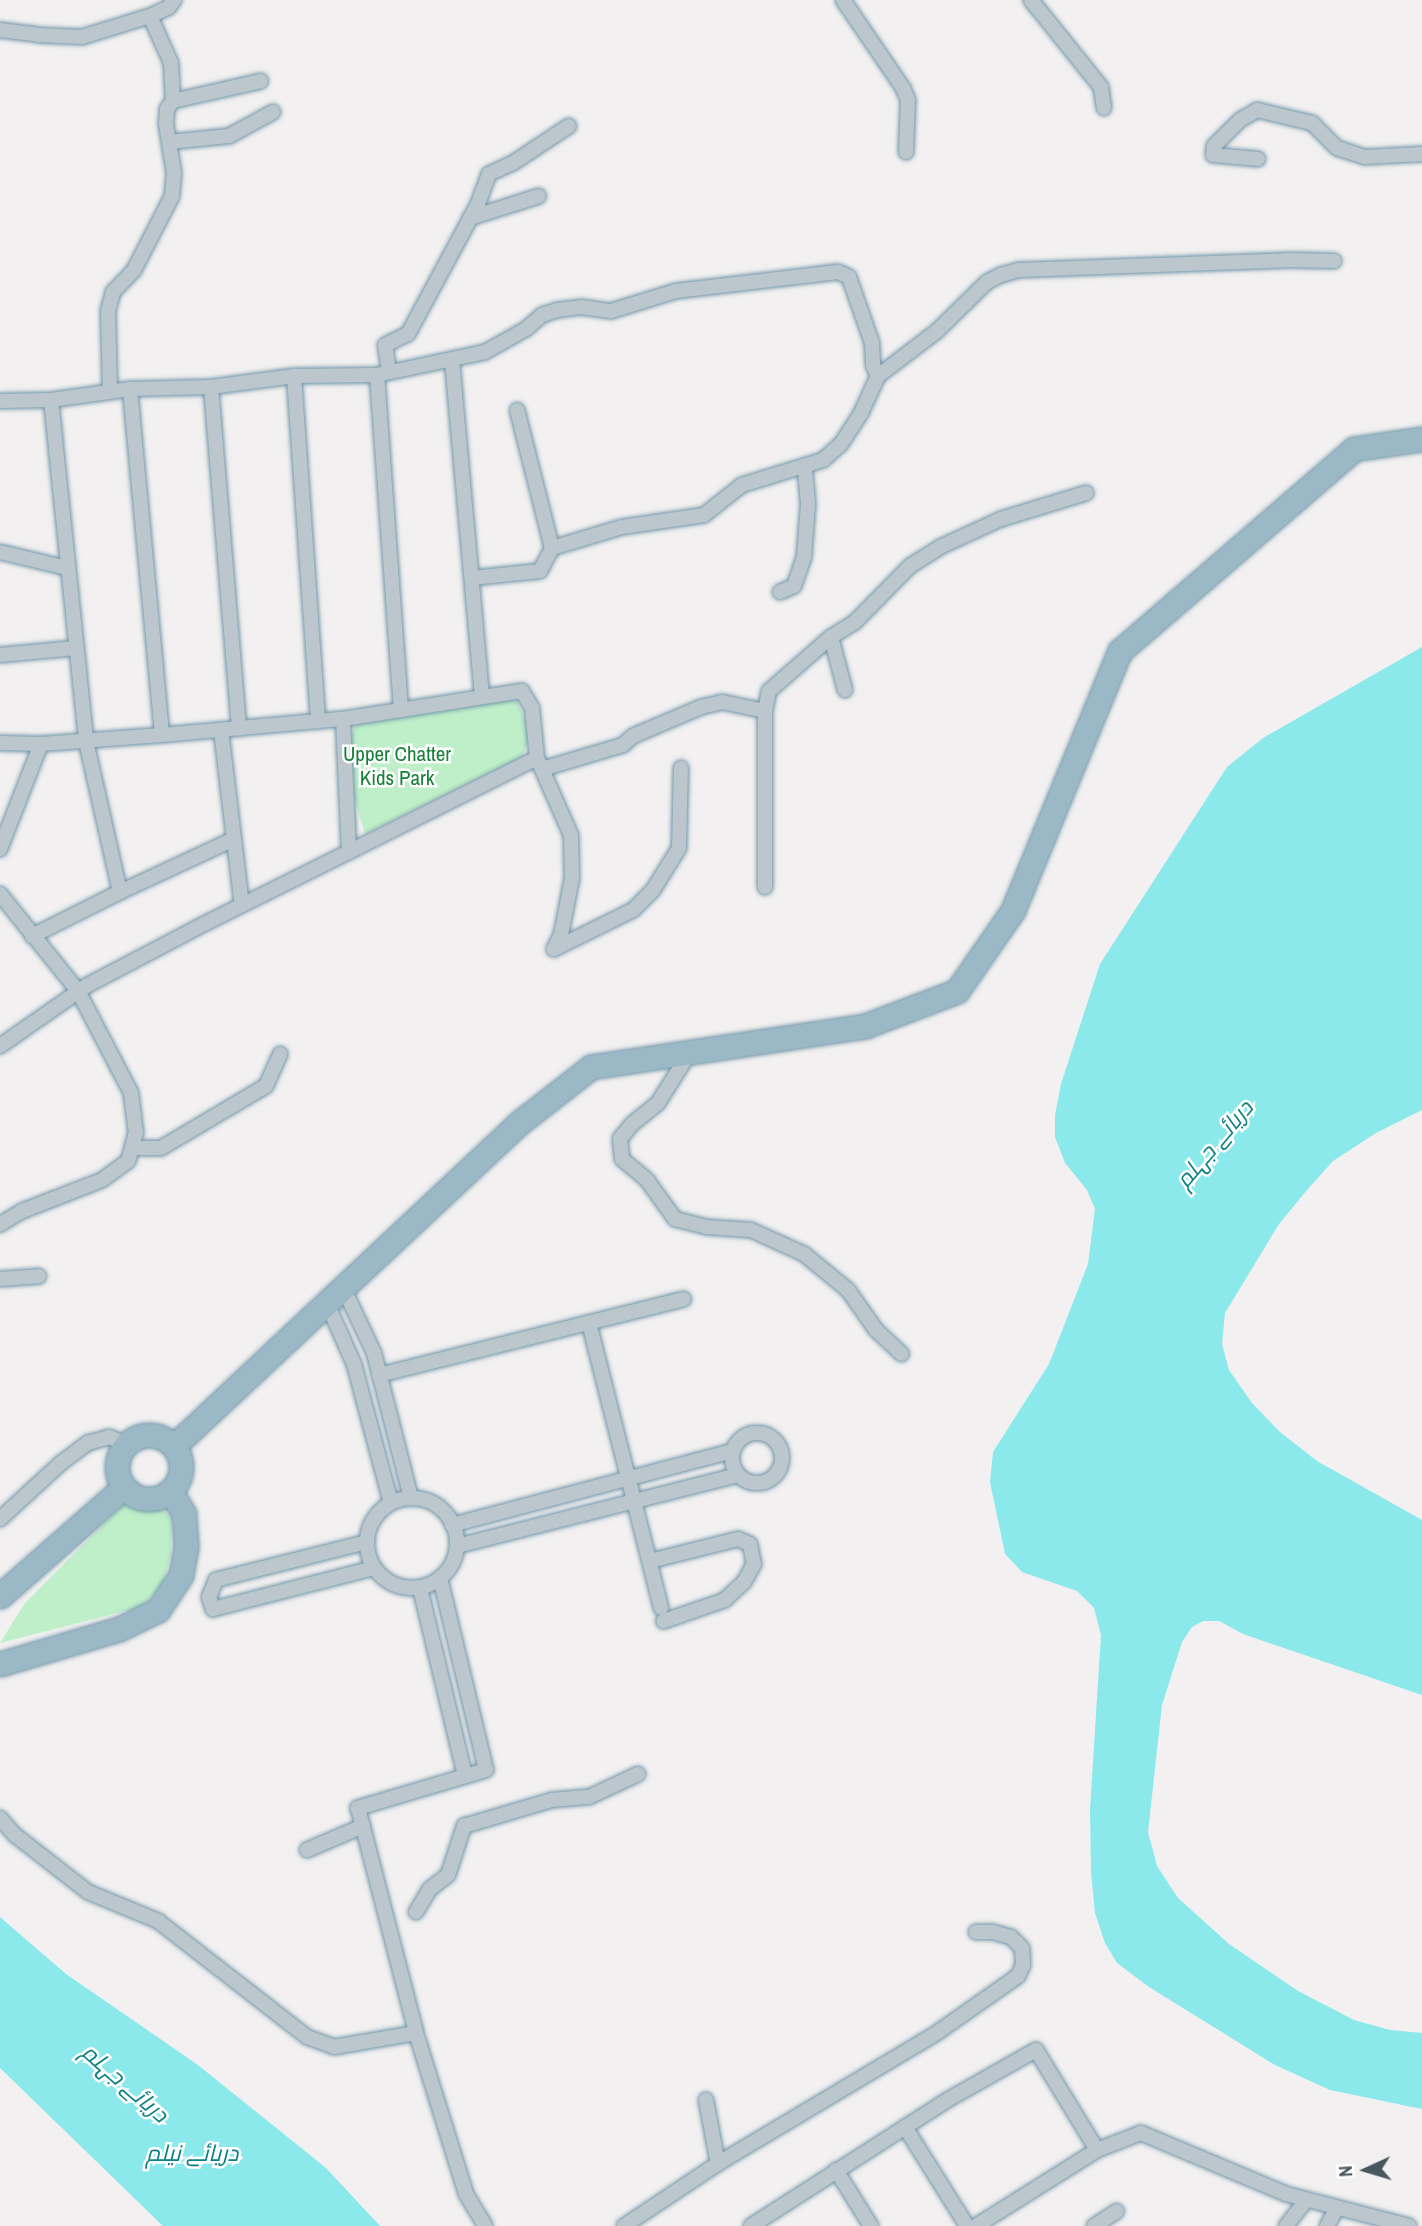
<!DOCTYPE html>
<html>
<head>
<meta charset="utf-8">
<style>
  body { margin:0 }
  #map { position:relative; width:1422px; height:2226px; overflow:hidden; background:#f2f0f0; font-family:"Archivo Narrow",Cairo,sans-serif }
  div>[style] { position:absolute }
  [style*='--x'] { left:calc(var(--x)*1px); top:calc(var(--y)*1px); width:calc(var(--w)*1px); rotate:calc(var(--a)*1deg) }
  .green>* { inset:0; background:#beefc9 }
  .water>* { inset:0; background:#8be9ec }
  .roads { filter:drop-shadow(0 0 2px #7397aa) drop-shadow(0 0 2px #7397aa) }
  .minor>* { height:14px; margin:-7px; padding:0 7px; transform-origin:7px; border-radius:7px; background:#bbc7cc }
  .minor>.ring { margin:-7px; padding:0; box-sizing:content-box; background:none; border:14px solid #bbc7cc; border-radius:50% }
  .trunk>* { height:23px; margin:-11.5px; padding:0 11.5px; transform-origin:11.5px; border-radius:11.5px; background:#9bb8c6 }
  .trunk>.ring { margin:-11.5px; padding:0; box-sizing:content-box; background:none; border:23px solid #9bb8c6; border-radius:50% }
  span { translate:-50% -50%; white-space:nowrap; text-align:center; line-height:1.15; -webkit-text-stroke:5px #fff; paint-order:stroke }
  .park-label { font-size:21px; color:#178039 }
  .water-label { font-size:23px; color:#0d8285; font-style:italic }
  .north { position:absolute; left:1331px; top:2135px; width:70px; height:70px; -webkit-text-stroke:5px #fff; paint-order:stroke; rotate:266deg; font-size:19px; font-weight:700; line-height:28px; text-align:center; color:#47575d }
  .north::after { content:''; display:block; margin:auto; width:24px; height:32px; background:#47575d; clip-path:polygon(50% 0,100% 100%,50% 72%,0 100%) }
</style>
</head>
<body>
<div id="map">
  <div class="green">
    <i style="clip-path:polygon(516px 699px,527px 724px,528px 743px,523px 756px,365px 834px,349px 781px,351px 735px,356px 725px)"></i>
    <i style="clip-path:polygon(141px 1487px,171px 1518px,171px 1554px,162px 1587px,141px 1607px,0 1643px,25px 1603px)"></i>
  </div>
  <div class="water">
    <i style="clip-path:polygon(1422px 647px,1422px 1110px,1376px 1133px,1333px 1161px,1307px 1190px,1279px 1224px,1225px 1313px,1222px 1344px,1229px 1370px,1252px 1403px,1280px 1432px,1317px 1461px,1422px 1520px,1422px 1695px,1243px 1634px,1219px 1621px,1203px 1621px,1192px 1627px,1182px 1642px,1162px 1705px,1148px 1832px,1157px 1866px,1178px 1898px,1229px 1944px,1298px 1991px,1354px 2020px,1390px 2030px,1422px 2033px,1422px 2109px,1330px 2090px,1275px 2065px,1149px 1987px,1117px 1963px,1105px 1943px,1095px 1913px,1091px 1872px,1090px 1809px,1101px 1635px,1094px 1608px,1077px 1591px,1022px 1572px,1005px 1554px,990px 1482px,993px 1452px,1049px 1364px,1088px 1264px,1095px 1209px,1087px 1190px,1065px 1163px,1055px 1137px,1055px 1115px,1061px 1084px,1100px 964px,1227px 767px,1263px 738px)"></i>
    <i style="clip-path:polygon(0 1917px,66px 1974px,198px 2065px,326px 2168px,380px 2226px,163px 2226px,0 2068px)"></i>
  </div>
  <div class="roads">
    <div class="minor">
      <i style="--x:843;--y:0;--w:107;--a:55.7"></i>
      <i style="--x:903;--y:88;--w:13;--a:67"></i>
      <i style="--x:908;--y:100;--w:52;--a:92.2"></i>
      <i style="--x:1031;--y:0;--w:112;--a:51.2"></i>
      <i style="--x:1101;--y:87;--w:21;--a:82"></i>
      <i style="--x:0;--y:30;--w:38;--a:7"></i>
      <i style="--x:38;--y:35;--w:44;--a:2.6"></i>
      <i style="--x:82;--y:37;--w:71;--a:-17.2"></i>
      <i style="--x:150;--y:16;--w:21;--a:-25"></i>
      <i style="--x:169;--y:7;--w:9;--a:-54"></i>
      <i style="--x:173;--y:101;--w:90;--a:-12.8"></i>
      <i style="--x:169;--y:142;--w:60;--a:-5.7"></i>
      <i style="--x:229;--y:136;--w:50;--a:-28.6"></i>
      <i style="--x:1258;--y:159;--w:45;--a:-174.9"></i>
      <i style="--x:1213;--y:155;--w:9;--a:-84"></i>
      <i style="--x:1214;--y:146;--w:37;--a:-45"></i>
      <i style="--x:1240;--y:120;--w:20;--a:-30"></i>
      <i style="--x:1257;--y:110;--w:57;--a:13.3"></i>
      <i style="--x:1312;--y:123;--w:35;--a:45"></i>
      <i style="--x:1337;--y:148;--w:29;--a:18"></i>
      <i style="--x:1365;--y:157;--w:57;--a:-3"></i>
      <i style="--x:470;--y:218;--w:72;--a:-17.7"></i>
      <i style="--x:452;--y:360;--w:338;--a:84.9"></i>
      <i style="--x:389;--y:372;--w:27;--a:-98"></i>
      <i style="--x:385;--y:345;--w:25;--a:-26"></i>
      <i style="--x:408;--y:334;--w:148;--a:-61.7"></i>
      <i style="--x:478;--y:204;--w:32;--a:-70"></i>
      <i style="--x:489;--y:174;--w:26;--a:-25"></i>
      <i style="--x:513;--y:163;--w:67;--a:-33.5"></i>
      <i style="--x:377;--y:375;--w:336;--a:85.9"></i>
      <i style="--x:294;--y:376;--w:346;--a:86"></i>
      <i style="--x:211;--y:387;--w:343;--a:85.3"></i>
      <i style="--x:130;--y:389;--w:347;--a:84.7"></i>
      <i style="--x:110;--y:392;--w:81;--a:-91.4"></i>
      <i style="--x:108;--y:311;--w:20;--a:-75"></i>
      <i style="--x:113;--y:292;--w:30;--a:-46"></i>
      <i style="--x:134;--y:270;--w:83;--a:-62.8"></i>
      <i style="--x:172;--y:196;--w:23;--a:-85"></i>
      <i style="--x:174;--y:173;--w:50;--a:-99.3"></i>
      <i style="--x:166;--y:124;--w:15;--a:-86"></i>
      <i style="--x:167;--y:109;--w:10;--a:-53"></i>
      <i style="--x:173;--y:101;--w:38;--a:-93"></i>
      <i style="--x:171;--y:63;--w:51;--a:-114.1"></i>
      <i style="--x:51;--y:400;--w:343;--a:84.1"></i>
      <i style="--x:86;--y:741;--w:155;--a:77.3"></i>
      <i style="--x:0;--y:401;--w:51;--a:-1.1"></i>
      <i style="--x:51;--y:400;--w:80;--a:-7.9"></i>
      <i style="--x:130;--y:389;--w:81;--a:-1.4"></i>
      <i style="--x:211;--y:387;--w:84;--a:-7.5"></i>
      <i style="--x:294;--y:376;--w:83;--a:-0.7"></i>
      <i style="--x:377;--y:375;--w:110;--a:-12"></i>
      <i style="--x:485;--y:352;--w:47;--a:-29.3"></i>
      <i style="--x:526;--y:329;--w:21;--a:-41"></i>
      <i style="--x:542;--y:315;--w:16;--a:-18"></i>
      <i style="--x:557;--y:310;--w:24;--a:-7"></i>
      <i style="--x:581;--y:307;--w:30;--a:8"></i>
      <i style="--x:611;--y:311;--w:68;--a:-17.1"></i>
      <i style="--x:676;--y:291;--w:163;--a:-6.7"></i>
      <i style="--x:838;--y:272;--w:12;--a:24"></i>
      <i style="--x:849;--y:277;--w:70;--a:70.8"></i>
      <i style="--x:872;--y:343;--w:22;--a:87"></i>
      <i style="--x:873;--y:365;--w:12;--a:66"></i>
      <i style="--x:552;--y:548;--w:73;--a:-16.7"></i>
      <i style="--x:622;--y:527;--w:83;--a:-8.3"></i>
      <i style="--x:704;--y:515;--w:48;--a:-38.3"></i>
      <i style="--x:742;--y:485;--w:85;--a:-17.2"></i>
      <i style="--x:823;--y:460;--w:24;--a:-42"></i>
      <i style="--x:841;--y:444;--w:37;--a:-57"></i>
      <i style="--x:861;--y:413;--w:41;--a:-65.3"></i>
      <i style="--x:878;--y:376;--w:74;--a:-37.3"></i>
      <i style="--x:937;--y:331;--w:70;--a:-44.4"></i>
      <i style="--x:987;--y:282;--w:16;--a:-27"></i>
      <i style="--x:1001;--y:275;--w:19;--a:-16"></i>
      <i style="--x:1019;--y:270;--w:269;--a:-2.1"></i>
      <i style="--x:1288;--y:260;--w:46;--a:1.2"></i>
      <i style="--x:0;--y:552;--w:69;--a:13.4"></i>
      <i style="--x:472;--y:578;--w:68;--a:-5.9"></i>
      <i style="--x:540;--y:571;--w:26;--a:-62"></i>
      <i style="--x:552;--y:548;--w:142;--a:-104.2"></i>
      <i style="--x:780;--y:592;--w:15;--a:-23"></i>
      <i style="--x:794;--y:586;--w:31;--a:-71"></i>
      <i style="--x:804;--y:557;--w:53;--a:-85.7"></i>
      <i style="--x:808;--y:504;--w:38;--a:-95"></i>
      <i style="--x:0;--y:655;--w:76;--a:-5.3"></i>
      <i style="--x:845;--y:690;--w:55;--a:-104.8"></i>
      <i style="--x:831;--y:637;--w:28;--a:-32"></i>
      <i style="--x:855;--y:622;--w:78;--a:-45.5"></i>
      <i style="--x:910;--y:566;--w:36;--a:-32"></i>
      <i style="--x:940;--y:547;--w:67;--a:-24.7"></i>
      <i style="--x:1001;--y:519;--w:89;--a:-17"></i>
      <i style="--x:765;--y:711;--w:20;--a:-79"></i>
      <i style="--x:769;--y:691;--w:82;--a:-41.1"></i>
      <i style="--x:343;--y:719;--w:133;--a:87.4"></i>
      <i style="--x:221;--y:730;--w:176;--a:83.2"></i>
      <i style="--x:0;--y:743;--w:41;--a:1.4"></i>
      <i style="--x:41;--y:744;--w:121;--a:-4.3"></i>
      <i style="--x:162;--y:735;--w:182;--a:-5.1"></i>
      <i style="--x:343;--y:719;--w:181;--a:-8.9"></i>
      <i style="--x:522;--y:691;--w:20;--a:60"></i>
      <i style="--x:532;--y:708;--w:50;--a:84.3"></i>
      <i style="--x:542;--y:769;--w:84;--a:-16.5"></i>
      <i style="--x:623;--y:745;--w:13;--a:-42"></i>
      <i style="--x:633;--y:736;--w:74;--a:-23.1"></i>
      <i style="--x:701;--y:707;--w:22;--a:-13"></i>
      <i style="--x:722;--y:702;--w:44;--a:11.8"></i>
      <i style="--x:765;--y:711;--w:176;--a:90"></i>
      <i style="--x:0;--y:849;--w:113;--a:-68.7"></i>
      <i style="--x:0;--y:894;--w:124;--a:51.2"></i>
      <i style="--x:78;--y:991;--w:115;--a:62.5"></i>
      <i style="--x:131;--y:1093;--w:39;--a:83"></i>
      <i style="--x:136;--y:1132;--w:30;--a:105"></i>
      <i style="--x:128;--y:1161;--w:32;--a:144"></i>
      <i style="--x:102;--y:1180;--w:86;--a:158.8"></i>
      <i style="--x:22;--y:1211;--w:26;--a:149"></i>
      <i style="--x:32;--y:936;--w:98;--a:-26.6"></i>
      <i style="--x:120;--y:892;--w:123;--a:-24.9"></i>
      <i style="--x:554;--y:949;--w:88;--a:-26.3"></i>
      <i style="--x:633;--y:910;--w:28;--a:-45"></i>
      <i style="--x:653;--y:890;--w:49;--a:-58.2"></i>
      <i style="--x:679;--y:848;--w:80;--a:-88.6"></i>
      <i style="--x:0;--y:1046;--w:105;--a:-34.9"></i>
      <i style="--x:86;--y:986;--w:133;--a:-27.7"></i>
      <i style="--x:204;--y:924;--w:372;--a:-26.5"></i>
      <i style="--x:537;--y:758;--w:84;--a:66.2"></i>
      <i style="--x:571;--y:835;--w:43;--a:88.7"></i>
      <i style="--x:572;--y:878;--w:58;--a:100.9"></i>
      <i style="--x:561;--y:935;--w:16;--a:117"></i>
      <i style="--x:690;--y:1052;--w:60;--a:122.1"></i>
      <i style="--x:658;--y:1103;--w:33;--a:141"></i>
      <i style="--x:632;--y:1124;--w:19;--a:129"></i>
      <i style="--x:620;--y:1139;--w:20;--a:84"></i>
      <i style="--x:622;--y:1159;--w:33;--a:40"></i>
      <i style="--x:647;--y:1180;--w:48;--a:54.3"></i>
      <i style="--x:675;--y:1219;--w:32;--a:14"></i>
      <i style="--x:706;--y:1227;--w:45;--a:3.8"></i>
      <i style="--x:751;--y:1230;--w:58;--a:24.4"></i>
      <i style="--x:804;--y:1254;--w:57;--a:39.3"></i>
      <i style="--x:848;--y:1290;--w:49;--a:55"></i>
      <i style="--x:876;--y:1330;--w:35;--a:43"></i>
      <i style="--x:132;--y:1148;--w:29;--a:0"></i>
      <i style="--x:161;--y:1148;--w:122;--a:-30.6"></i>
      <i style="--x:266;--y:1086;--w:35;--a:-66"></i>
      <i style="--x:0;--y:1279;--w:39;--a:-4"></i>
      <i style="--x:342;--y:1285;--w:75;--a:64.8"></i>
      <i style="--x:374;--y:1353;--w:150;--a:75.7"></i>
      <i style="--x:326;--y:1301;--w:69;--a:66"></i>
      <i style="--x:354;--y:1364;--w:144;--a:75.1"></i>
      <i style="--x:589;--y:1323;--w:294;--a:75.8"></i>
      <i style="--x:379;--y:1375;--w:314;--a:-14"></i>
      <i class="ring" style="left:732px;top:1433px;width:36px;height:36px"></i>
      <i class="ring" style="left:367px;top:1498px;width:76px;height:76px"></i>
      <i style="--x:0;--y:1519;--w:83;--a:-42.6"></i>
      <i style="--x:61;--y:1463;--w:34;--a:-37"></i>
      <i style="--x:88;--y:1443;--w:22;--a:-16"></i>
      <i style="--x:109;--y:1437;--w:18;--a:22"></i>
      <i style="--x:452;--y:1525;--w:290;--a:-14.8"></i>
      <i style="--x:367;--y:1542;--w:156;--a:165.9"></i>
      <i style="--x:216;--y:1580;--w:18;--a:112"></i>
      <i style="--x:209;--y:1597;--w:13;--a:72"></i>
      <i style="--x:213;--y:1609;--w:166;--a:-14.3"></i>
      <i style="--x:457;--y:1546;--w:289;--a:-14.2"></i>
      <i style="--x:650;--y:1561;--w:91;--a:-14"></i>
      <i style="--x:738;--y:1539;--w:13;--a:23"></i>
      <i style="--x:750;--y:1544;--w:20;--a:79"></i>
      <i style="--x:754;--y:1564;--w:21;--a:119"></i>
      <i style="--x:744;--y:1582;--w:26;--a:137"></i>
      <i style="--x:725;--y:1600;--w:65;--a:161"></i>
      <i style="--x:440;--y:1578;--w:197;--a:76.5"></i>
      <i style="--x:486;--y:1770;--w:134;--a:163.5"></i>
      <i style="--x:358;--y:1808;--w:232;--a:75.5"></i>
      <i style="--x:416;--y:2033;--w:169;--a:72.7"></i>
      <i style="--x:466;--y:2194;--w:37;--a:59"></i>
      <i style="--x:420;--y:1588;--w:192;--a:76.5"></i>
      <i style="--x:0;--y:1818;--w:23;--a:49"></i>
      <i style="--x:15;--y:1835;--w:93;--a:38"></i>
      <i style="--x:88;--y:1892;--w:76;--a:22.5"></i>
      <i style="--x:158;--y:1921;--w:189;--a:37.9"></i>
      <i style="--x:307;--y:2037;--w:29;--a:20"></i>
      <i style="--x:334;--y:2047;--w:83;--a:-9.7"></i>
      <i style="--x:307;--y:1850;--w:61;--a:-23.2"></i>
      <i style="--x:416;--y:1912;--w:27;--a:-59"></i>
      <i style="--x:430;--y:1889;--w:23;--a:-38"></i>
      <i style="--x:448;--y:1875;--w:52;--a:-71.9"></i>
      <i style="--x:464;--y:1826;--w:92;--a:-16.5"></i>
      <i style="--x:552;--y:1800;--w:37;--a:-5"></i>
      <i style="--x:589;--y:1797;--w:54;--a:-25.1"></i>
      <i style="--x:706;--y:2100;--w:65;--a:79.4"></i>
      <i style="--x:905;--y:2127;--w:117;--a:57.9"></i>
      <i style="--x:836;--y:2170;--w:66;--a:58"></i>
      <i style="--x:624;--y:2226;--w:118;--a:-33.6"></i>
      <i style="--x:722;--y:2161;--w:252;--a:-30.8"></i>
      <i style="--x:938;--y:2032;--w:98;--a:-35"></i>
      <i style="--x:1018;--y:1976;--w:12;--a:-66"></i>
      <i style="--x:1023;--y:1965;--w:17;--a:-93"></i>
      <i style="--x:1022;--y:1948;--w:16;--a:-135"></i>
      <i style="--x:1011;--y:1937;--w:20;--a:-165"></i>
      <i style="--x:992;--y:1932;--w:16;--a:180"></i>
      <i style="--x:751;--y:2226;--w:235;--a:-32.7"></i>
      <i style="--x:949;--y:2099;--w:100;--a:-29.4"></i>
      <i style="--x:1036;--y:2050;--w:117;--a:58.6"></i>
      <i style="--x:1097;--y:2150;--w:47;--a:-21.1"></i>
      <i style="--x:1141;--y:2133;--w:157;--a:22.8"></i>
      <i style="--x:1286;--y:2194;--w:127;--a:14.6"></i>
      <i style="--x:976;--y:2226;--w:143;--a:-32.1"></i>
      <i style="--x:1094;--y:2226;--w:27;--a:-33"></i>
      <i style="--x:1286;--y:2226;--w:33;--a:-52"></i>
      <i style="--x:1327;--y:2226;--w:21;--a:-61"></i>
    </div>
    <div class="trunk">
      <i class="ring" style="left:117px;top:1435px;width:41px;height:41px"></i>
      <i style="--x:174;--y:1446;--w:473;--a:-43.1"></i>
      <i style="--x:519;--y:1123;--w:91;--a:-37.9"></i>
      <i style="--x:591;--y:1067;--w:277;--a:-8.5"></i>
      <i style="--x:865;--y:1026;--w:98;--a:-20.8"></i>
      <i style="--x:957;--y:991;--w:98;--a:-55.3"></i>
      <i style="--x:1013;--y:910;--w:280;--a:-67.6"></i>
      <i style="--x:1120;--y:651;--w:309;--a:-40.8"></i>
      <i style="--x:1354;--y:449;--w:69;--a:-8.4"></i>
      <i style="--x:0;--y:1596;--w:165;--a:-41.3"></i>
      <i style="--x:0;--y:1664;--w:124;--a:-16.4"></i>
      <i style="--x:119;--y:1629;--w:43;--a:-26"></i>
      <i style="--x:158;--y:1610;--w:42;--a:-56.7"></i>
      <i style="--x:181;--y:1575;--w:29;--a:-80"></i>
      <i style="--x:186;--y:1546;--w:32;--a:-94"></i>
      <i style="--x:184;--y:1514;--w:27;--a:-121"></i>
    </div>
  </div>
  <div class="park-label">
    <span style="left:397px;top:766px">Upper Chatter<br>Kids Park</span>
  </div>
  <div class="water-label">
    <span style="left:1214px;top:1144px;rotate:-50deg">دریائے جہلم</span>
    <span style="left:125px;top:2083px;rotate:41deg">دریائے جہلم</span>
    <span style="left:192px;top:2153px">دریائے نیلم</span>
  </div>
  <div class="north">N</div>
</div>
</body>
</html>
